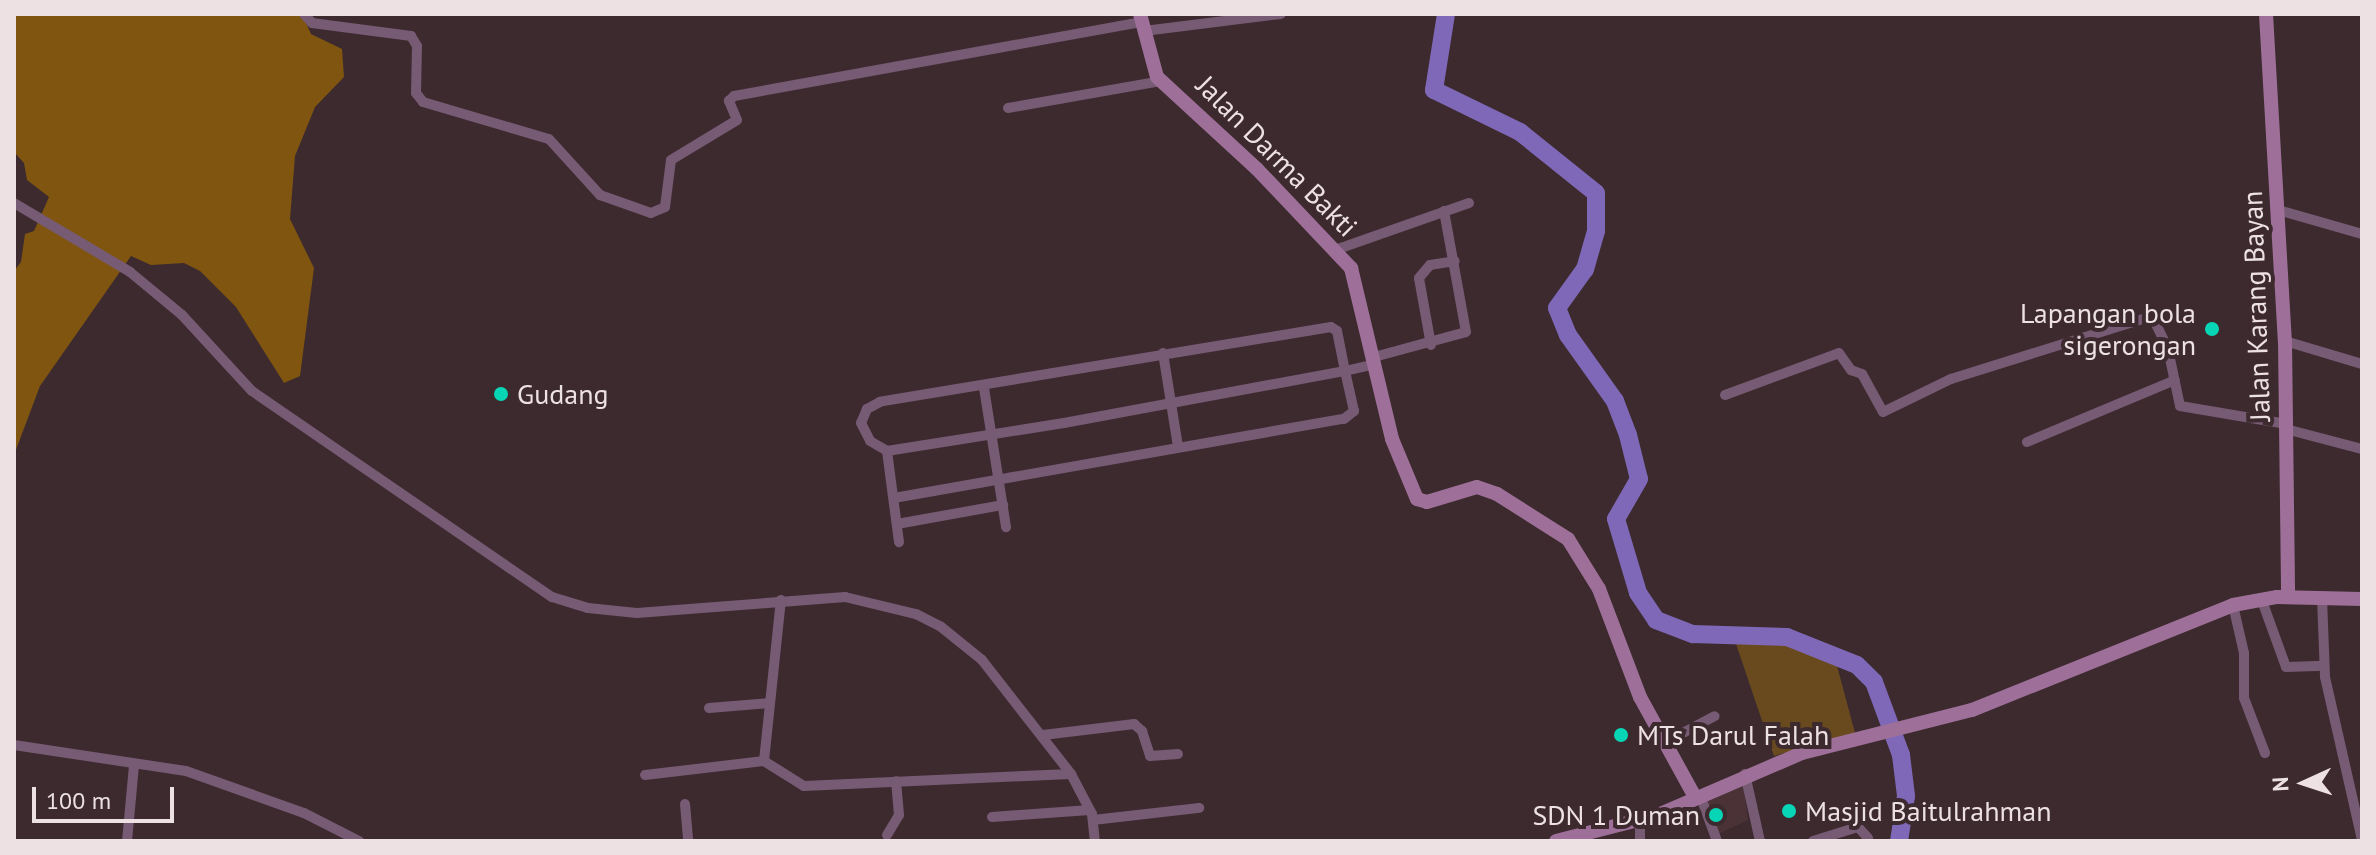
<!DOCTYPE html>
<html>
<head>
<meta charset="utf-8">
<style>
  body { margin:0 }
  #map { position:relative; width:2376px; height:855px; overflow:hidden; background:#3c2a2e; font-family:"PT Sans",sans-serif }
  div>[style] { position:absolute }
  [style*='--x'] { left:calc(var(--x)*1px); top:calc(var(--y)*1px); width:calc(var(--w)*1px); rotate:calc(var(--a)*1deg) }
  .built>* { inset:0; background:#4b3237 }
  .green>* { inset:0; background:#694a1e }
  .forest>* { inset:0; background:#7f5510 }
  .river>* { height:18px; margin:-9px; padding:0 9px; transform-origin:9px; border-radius:9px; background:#7f68b7 }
  .street>* { height:10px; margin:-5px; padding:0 5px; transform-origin:5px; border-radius:5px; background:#775a73 }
  .secondary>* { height:14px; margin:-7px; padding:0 7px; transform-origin:7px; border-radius:7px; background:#9e7099 }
  .dots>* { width:22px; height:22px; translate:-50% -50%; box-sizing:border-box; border:4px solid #3c2a2e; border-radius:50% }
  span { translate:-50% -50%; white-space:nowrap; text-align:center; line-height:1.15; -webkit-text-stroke:8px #3c2a2e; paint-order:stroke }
  .street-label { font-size:28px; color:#ede1e3 }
  .poi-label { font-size:28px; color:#ede1e3 }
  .right { translate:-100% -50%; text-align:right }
  .left { translate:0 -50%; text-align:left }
  .frame { position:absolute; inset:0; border:16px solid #ede1e3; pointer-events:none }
  .north { position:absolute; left:2264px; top:743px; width:80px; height:80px; -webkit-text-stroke:6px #3c2a2e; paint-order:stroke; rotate:267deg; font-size:22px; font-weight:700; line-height:32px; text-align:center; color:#ede1e3 }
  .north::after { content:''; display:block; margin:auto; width:28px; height:36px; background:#ede1e3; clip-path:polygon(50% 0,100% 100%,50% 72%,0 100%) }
  .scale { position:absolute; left:32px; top:787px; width:142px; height:36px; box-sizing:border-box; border:4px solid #ede1e3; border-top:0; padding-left:10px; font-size:24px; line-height:28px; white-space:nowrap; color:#ede1e3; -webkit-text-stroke:6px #3c2a2e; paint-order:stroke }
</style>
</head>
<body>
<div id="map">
  <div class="built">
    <i style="clip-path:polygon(1743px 783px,1748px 820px,1714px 836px,1706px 801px)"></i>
  </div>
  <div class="green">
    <i style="clip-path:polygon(1735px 641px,1788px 642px,1836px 662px,1855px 733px,1774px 756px)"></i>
  </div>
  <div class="forest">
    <i style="clip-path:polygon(14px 14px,302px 14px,311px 34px,342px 49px,344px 77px,315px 107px,295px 156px,290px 219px,314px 268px,300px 376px,284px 383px,236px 307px,200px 271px,184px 263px,151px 265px,131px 256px,40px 386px,14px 455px,14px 271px,21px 262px,25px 234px,34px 231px,49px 197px,27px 180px,24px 163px,14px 152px)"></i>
  </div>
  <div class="river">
    <i style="--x:1446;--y:14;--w:77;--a:99"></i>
    <i style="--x:1434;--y:90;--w:96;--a:26"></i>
    <i style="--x:1520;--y:132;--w:97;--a:38.8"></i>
    <i style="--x:1596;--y:193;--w:38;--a:90"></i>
    <i style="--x:1596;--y:231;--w:40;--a:106"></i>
    <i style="--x:1585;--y:269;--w:48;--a:125.7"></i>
    <i style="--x:1557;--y:308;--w:29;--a:68"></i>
    <i style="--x:1568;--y:335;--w:81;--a:54.5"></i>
    <i style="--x:1615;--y:401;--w:36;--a:69"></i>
    <i style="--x:1628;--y:435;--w:45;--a:76"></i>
    <i style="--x:1639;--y:479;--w:46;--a:119.9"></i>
    <i style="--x:1616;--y:519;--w:77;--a:73.4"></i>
    <i style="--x:1638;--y:593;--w:32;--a:56"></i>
    <i style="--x:1656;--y:620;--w:40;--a:21"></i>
    <i style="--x:1693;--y:634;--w:94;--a:1.8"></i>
    <i style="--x:1787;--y:637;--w:75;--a:21.8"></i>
    <i style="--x:1857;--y:665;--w:24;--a:45"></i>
    <i style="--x:1874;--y:682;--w:78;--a:69.7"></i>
    <i style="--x:1901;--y:755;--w:41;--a:83"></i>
    <i style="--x:1906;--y:796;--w:46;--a:98.8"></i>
  </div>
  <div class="street">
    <i style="--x:304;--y:14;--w:12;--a:48"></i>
    <i style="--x:312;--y:23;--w:100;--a:7.5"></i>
    <i style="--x:411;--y:36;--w:12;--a:59"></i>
    <i style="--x:417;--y:46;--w:47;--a:91.2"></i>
    <i style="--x:416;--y:93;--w:11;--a:52"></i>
    <i style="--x:423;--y:102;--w:131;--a:16.4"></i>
    <i style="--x:549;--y:139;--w:76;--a:47.7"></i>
    <i style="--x:600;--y:195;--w:54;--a:19.4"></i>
    <i style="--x:651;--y:213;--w:15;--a:-23"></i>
    <i style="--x:665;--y:207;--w:47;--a:-82.7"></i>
    <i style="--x:671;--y:160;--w:77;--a:-31.2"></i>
    <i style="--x:737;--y:120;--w:21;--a:-113"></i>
    <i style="--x:729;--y:101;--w:7;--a:-45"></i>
    <i style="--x:734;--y:96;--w:415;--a:-10.3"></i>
    <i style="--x:1144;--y:31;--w:138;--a:-7.1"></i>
    <i style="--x:1008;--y:108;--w:155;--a:-10"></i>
    <i style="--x:14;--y:203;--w:135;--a:30.7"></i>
    <i style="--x:130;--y:272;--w:67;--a:39.6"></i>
    <i style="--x:182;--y:315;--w:103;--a:47.4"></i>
    <i style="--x:252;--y:391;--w:364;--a:34.5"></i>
    <i style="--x:552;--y:597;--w:38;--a:17"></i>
    <i style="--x:588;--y:608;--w:49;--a:5.8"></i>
    <i style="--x:637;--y:613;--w:209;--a:-4.4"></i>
    <i style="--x:845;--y:597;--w:73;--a:13.5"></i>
    <i style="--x:916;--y:614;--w:27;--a:27"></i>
    <i style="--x:940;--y:626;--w:54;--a:39"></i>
    <i style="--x:982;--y:660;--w:145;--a:52"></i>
    <i style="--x:1071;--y:774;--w:45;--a:62.3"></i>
    <i style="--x:1092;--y:814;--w:27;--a:84"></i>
    <i style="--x:2278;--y:210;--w:87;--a:15.9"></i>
    <i style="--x:1335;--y:250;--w:142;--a:-19.3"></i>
    <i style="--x:2285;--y:341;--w:80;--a:16.6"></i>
    <i style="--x:1431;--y:345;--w:68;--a:-100.2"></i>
    <i style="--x:1419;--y:278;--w:17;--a:-50"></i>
    <i style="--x:1430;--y:265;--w:25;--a:-9"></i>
    <i style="--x:1163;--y:353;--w:95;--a:80.9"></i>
    <i style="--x:1374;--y:357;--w:95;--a:-15.2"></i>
    <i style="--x:1466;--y:332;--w:123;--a:-100.3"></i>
    <i style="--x:984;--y:388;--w:141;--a:81"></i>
    <i style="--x:1725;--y:395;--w:121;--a:-20.2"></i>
    <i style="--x:1839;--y:353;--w:21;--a:55"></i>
    <i style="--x:1851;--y:370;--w:12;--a:20"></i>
    <i style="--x:1862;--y:374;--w:43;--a:61.1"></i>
    <i style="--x:1883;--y:412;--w:76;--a:-25.9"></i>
    <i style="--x:1951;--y:379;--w:211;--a:-17.4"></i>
    <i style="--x:2152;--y:316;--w:37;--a:64"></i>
    <i style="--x:2168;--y:349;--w:58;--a:78.1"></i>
    <i style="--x:2180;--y:406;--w:108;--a:9.6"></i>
    <i style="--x:2286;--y:429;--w:79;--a:14.7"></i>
    <i style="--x:2027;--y:442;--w:160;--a:-22.7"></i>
    <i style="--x:887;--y:451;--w:92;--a:82.5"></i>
    <i style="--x:894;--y:498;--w:457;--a:-10"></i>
    <i style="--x:1344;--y:419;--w:13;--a:-39"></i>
    <i style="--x:1354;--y:411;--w:41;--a:-102.7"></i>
    <i style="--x:1345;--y:371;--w:41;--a:-101.3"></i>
    <i style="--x:1337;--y:331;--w:7;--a:-146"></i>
    <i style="--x:1331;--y:327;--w:457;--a:170.6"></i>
    <i style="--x:880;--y:402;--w:15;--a:152"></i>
    <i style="--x:867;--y:409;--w:15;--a:113"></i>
    <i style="--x:861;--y:423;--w:20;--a:63"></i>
    <i style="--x:870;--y:441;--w:20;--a:30"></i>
    <i style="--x:887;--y:451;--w:179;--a:-9"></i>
    <i style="--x:1064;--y:423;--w:286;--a:-10.5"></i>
    <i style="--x:1345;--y:371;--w:31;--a:-13"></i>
    <i style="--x:897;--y:524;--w:108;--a:-10.2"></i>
    <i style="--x:2261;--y:598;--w:73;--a:70.1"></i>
    <i style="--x:2286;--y:667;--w:38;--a:-2"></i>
    <i style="--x:2322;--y:598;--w:79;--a:87.8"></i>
    <i style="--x:2325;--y:677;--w:167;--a:77.2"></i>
    <i style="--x:2233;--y:605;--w:49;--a:77.1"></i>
    <i style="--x:2244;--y:653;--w:45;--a:90"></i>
    <i style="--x:2244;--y:698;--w:59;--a:69.1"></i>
    <i style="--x:709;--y:708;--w:61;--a:-4.7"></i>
    <i style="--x:1043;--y:735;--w:92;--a:-6.9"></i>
    <i style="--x:1134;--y:724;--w:11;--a:41"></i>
    <i style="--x:1142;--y:731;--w:26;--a:72"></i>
    <i style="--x:1150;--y:756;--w:28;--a:-4"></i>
    <i style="--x:1666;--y:742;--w:55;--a:-28"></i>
    <i style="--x:14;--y:745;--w:174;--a:8.6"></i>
    <i style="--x:186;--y:771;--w:125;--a:19.6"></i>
    <i style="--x:304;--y:813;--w:62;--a:27"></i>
    <i style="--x:764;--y:761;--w:162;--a:-84"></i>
    <i style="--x:1745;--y:774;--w:69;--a:77.4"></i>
    <i style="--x:645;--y:775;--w:120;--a:-6.7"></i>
    <i style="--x:764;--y:761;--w:47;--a:32"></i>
    <i style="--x:804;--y:786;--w:267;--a:-2.6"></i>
    <i style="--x:1700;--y:795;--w:49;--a:69.7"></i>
    <i style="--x:685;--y:804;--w:37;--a:85"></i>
    <i style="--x:992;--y:817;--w:98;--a:-4.1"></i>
    <i style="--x:1093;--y:820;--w:107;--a:-6.5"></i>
    <i style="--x:1640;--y:821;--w:20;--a:90"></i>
    <i style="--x:887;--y:835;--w:23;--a:-59"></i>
    <i style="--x:899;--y:815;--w:34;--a:-95"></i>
    <i style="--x:127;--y:841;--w:76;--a:-84.7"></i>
    <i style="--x:1813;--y:841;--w:47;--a:-17.3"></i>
    <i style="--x:1858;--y:827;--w:15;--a:48"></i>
  </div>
  <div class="secondary">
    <i style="--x:1140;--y:14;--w:65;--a:74.9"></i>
    <i style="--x:1157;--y:77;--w:136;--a:42.6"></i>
    <i style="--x:1257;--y:169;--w:137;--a:46.5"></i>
    <i style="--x:1351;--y:268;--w:176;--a:76.5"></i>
    <i style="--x:1392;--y:439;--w:65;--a:67.4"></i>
    <i style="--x:1417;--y:499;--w:10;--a:17"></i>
    <i style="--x:1427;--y:502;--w:52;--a:-16.7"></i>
    <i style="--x:1477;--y:487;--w:21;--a:19"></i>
    <i style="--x:1497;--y:494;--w:84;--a:32.4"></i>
    <i style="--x:1568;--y:539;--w:59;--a:58.2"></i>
    <i style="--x:1599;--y:589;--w:116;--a:69.2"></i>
    <i style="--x:1640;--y:697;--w:114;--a:61.2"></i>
    <i style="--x:2266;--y:14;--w:328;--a:86.7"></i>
    <i style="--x:2285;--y:341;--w:256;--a:89.3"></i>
    <i style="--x:1556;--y:841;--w:105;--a:-14.3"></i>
    <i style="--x:1658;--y:815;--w:157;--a:-23.3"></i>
    <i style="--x:1802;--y:753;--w:175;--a:-14.2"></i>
    <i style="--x:1972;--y:710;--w:281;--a:-21.9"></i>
    <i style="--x:2233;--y:605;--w:45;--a:-10.3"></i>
    <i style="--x:2277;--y:597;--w:85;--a:1.3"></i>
  </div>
  <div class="dots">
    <i style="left:2212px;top:329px;background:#08d5b5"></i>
    <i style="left:501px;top:394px;background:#08d5b5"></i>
    <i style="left:1621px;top:735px;background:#08d5b5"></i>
    <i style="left:1789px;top:811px;background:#08d5b5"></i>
    <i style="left:1716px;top:815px;background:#08d5b5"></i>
  </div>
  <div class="street-label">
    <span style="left:1277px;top:156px;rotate:45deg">Jalan Darma Bakti</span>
    <span style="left:2256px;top:306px;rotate:-92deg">Jalan Karang Bayan</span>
  </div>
  <div class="poi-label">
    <span class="right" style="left:2196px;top:329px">Lapangan bola<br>sigerongan</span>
    <span class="left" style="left:517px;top:394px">Gudang</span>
    <span class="left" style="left:1637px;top:735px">MTs Darul Falah</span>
    <span class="left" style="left:1805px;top:811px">Masjid Baitulrahman</span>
    <span class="right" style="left:1700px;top:815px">SDN 1 Duman</span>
  </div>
  <div class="frame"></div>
  <div class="north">N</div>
  <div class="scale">100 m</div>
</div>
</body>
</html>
